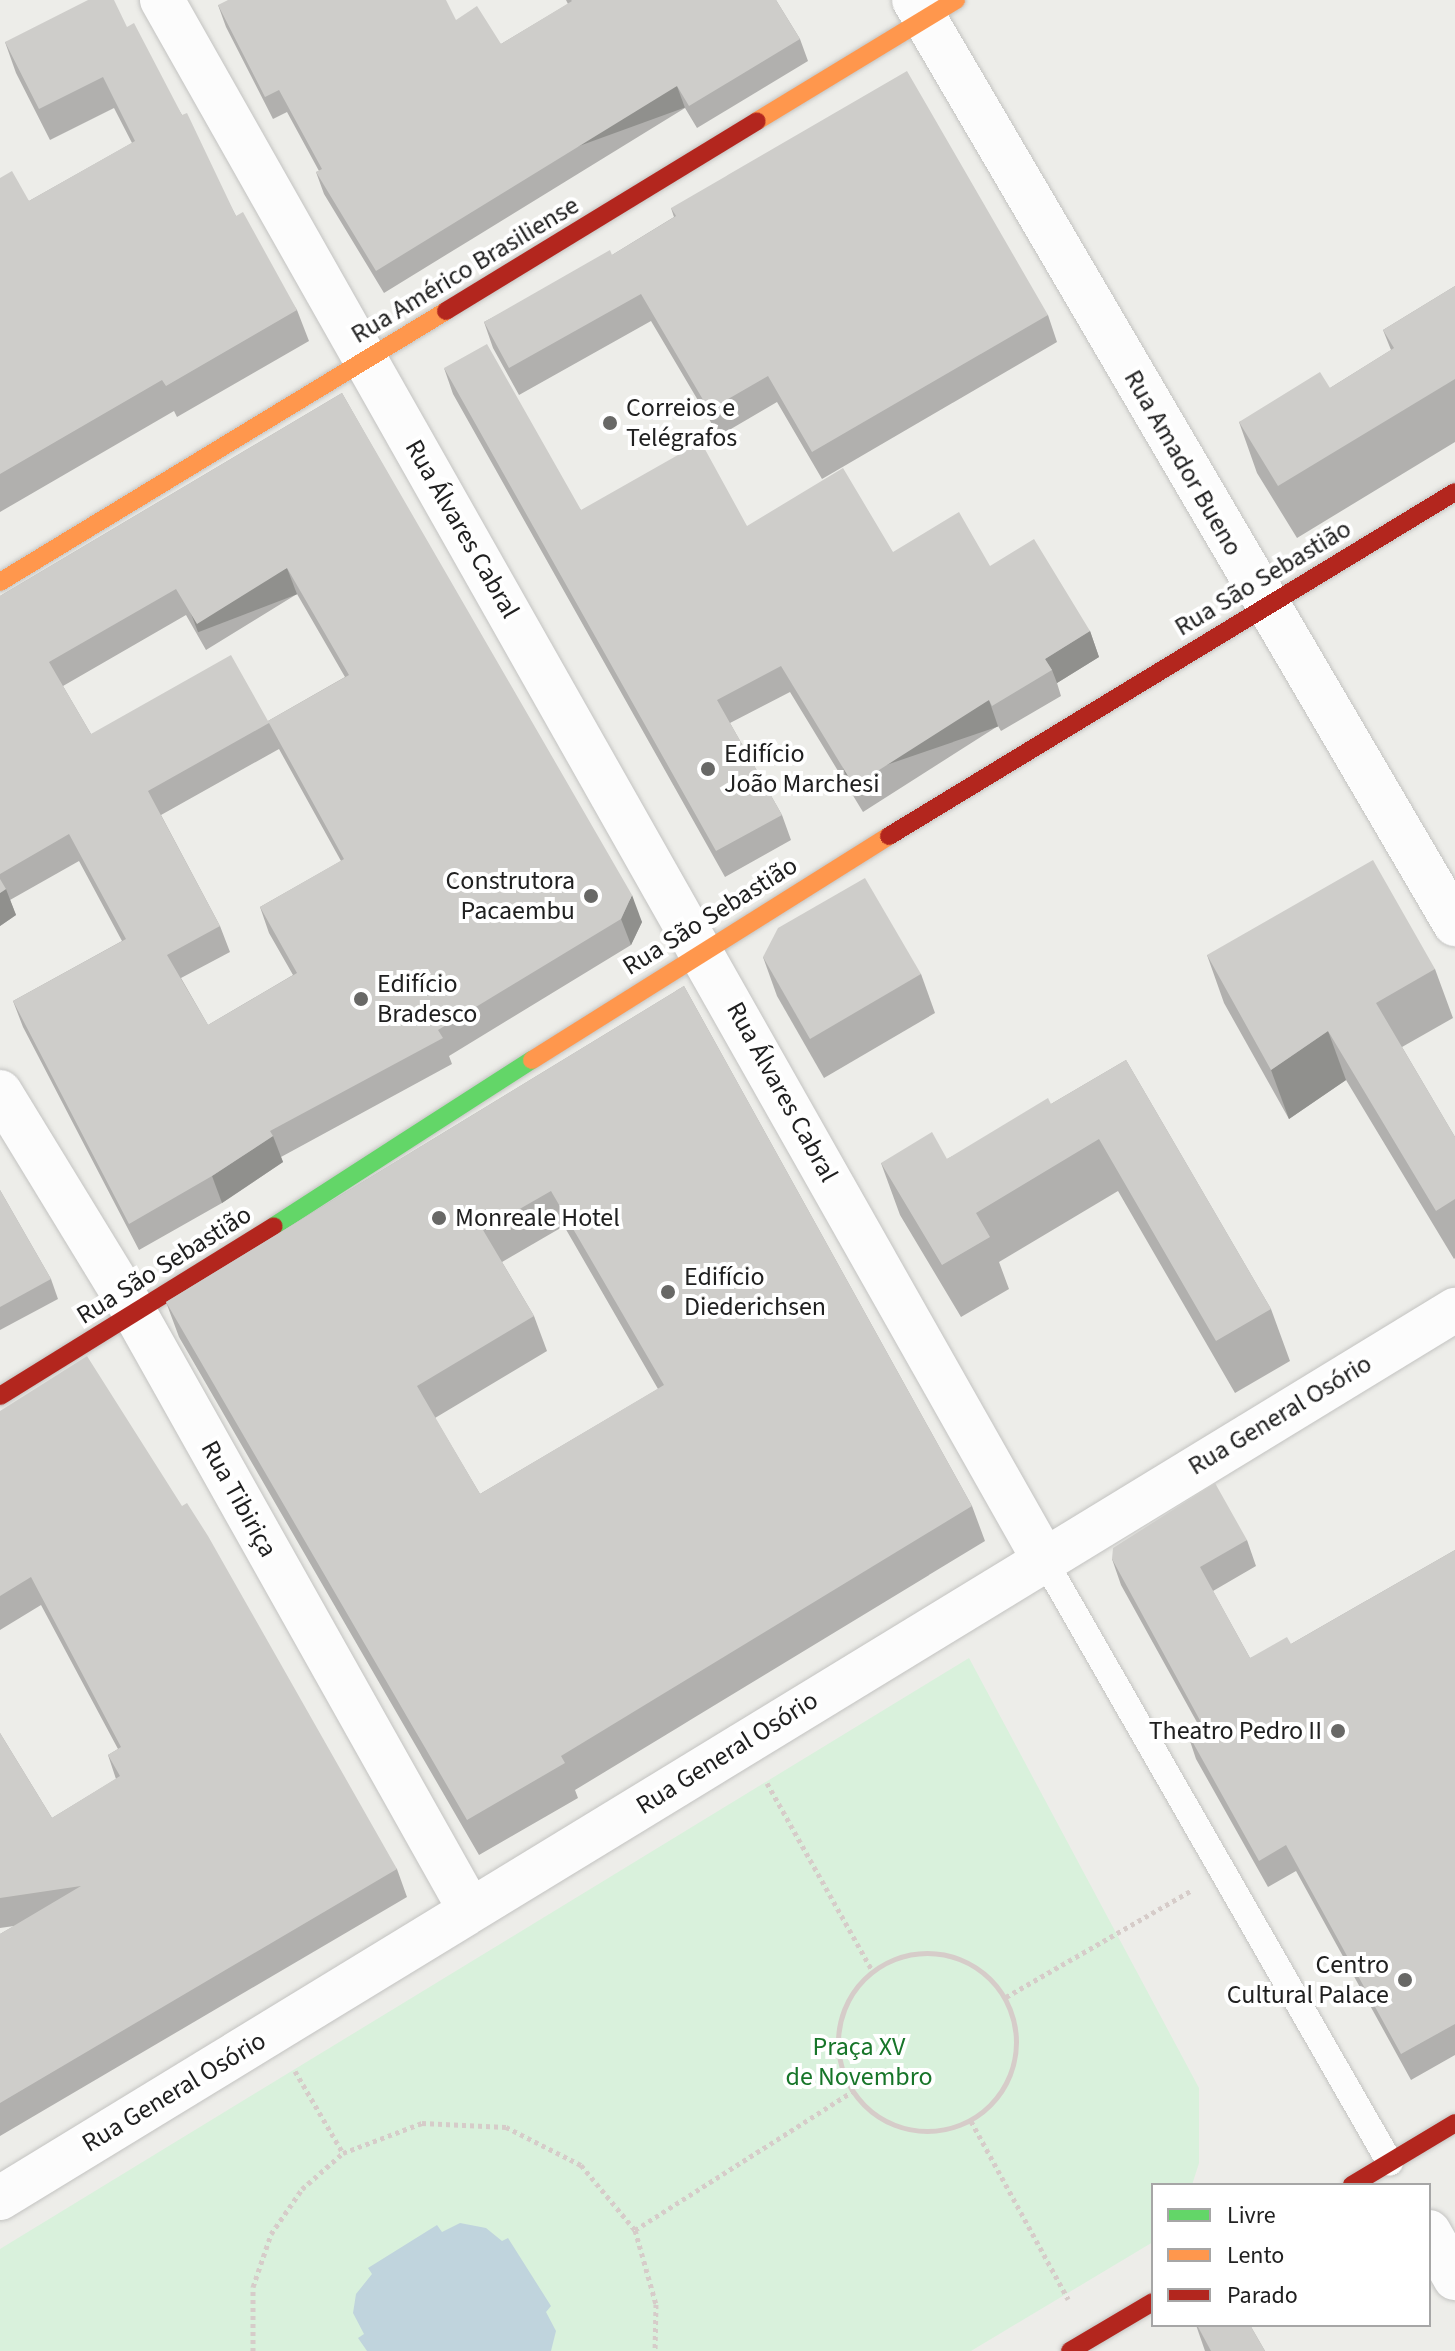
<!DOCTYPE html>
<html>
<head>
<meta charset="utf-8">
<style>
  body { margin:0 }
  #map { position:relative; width:1455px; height:2351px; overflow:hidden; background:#edede9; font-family:"Source Sans 3",sans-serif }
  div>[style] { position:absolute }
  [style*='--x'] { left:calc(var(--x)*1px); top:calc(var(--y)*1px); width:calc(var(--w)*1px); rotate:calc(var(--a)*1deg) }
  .park>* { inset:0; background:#d9f1dc }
  .water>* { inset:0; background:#c0d4dd }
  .path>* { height:5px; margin-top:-2.5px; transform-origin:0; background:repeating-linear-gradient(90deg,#d6ccc9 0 4px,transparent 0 8px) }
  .path>.ring { margin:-2.5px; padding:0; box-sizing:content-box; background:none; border:5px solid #d6ccc9; border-radius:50% }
  .roads { filter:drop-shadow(0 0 2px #c3c3c1) drop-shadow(0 0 2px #c3c3c1) }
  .lane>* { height:26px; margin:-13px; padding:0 13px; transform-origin:13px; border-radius:13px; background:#fcfcfc }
  .street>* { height:44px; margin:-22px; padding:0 22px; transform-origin:22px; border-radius:22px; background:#fcfcfc }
  .fast>* { height:18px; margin:-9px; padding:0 9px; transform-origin:9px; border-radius:9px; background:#63d668 }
  .slow>* { height:18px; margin:-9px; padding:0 9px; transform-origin:9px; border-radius:9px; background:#ff974d }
  .jam>* { height:18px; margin:-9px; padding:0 9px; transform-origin:9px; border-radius:9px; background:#b3261e }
  .wall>* { inset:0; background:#b1b0ae }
  .shaded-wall>* { inset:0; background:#90908d; transform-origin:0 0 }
  .building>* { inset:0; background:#cecdca }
  .dots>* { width:22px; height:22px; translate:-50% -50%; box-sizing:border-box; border:4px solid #fff; border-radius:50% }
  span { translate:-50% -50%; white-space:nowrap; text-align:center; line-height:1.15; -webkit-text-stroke:8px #fff; paint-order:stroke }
  .street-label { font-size:26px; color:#202020 }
  .poi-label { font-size:26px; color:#202020 }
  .left { translate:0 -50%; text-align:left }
  .right { translate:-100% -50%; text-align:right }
  .park-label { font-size:26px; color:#177529 }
  .legend { position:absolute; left:1151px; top:2183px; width:280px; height:144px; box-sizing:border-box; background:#fff; border:2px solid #a6a6a6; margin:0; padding:10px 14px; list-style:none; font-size:24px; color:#202020 }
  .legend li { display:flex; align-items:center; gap:16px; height:40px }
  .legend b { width:40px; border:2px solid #a6a6a6 }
</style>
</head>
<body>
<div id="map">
  <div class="park">
    <i style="clip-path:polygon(969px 1658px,1199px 2088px,1199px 2163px,1192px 2185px,1153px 2185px,1153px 2242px,971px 2351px,0 2351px,0 2249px)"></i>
  </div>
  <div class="water">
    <i style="clip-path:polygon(460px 2223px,486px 2228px,502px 2241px,508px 2238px,551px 2306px,546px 2312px,556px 2331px,551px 2351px,367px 2351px,358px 2338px,364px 2334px,353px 2313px,356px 2294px,372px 2274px,368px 2268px,437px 2225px,442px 2232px)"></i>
  </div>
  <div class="path">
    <i style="--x:767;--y:1783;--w:214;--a:60.7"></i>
    <i class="ring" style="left:838px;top:1953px;width:173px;height:173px"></i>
    <i style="--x:1006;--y:1997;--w:215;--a:-29.9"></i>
    <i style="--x:295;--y:2071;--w:95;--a:59.7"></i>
    <i style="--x:971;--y:2121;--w:203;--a:61.4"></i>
    <i style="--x:635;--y:2230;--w:257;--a:-32.5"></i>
    <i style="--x:253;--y:2351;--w:64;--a:-90"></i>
    <i style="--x:253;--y:2287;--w:56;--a:-71.2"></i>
    <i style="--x:271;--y:2234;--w:55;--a:-55.4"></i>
    <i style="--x:302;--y:2189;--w:55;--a:-41.3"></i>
    <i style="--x:343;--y:2153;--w:85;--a:-20.8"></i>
    <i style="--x:422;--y:2123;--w:84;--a:2.7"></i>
    <i style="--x:506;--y:2127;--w:84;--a:26.9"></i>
    <i style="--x:581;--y:2165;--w:85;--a:50.3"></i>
    <i style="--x:635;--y:2230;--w:77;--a:74.2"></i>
    <i style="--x:656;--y:2304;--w:47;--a:91.2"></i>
  </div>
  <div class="roads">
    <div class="lane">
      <i style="--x:1043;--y:1558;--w:697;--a:60.16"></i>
    </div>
    <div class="street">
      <i style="--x:162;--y:0;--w:1790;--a:60.51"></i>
      <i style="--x:914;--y:0;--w:1071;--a:59.65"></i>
      <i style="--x:0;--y:1092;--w:261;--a:58.6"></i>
      <i style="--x:136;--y:1315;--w:682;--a:60.69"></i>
      <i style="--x:0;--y:2198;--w:1705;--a:-31.4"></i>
      <i style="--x:1429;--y:2232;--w:53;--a:60.5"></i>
    </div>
    <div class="fast">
      <i style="--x:274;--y:1226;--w:307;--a:-32.8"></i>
    </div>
    <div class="slow">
      <i style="--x:757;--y:121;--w:233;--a:-31.3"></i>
      <i style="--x:0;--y:582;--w:522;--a:-31.28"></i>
      <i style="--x:532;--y:1060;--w:421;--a:-32.1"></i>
    </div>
    <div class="jam">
      <i style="--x:446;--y:311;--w:364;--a:-31.4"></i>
      <i style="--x:889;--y:836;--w:662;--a:-31.29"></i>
      <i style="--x:0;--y:1396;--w:322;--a:-31.8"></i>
      <i style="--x:1352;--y:2185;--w:120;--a:-31"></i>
      <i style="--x:1070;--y:2351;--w:96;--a:-30.6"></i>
    </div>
  </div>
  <div class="wall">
    <i style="clip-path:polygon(566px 0,776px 0,800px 39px,808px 61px,697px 128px,685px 108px,384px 293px,324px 194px,316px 172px,319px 171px,287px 112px,273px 119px,226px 27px,218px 5px,456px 20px,501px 44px,568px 4px)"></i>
    <i style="clip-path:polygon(127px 27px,182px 115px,236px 216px,297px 310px,309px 341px,177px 417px,174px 411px,0 512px,0 178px,29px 201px,132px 143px,114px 108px,50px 140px,16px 73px,5px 42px)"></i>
    <i style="clip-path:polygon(671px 208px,1048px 315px,1057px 342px,822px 479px,777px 402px,719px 436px,651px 321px,519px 395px,493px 348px,484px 322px,612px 255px,674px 217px)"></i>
    <i style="clip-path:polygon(1455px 286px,1455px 442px,1297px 538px,1257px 473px,1239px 422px,1330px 388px,1391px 350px,1383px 330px)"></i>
    <i style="clip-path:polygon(444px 368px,581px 510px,747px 526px,893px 552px,990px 566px,1090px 631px,1099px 657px,1057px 683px,1061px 696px,1001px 731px,998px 726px,863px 812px,790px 692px,730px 723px,782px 815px,791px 840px,725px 877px,453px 394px)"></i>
    <i style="clip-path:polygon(evenodd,342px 393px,642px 922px,631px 945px,449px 1056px,452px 1064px,281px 1157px,283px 1162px,222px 1203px,139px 1250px,23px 1027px,13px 1001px,122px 941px,79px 861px,10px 900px,16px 915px,0 926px,0 596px,342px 393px,297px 594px,345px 677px,268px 721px,91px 734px,63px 686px,186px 615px,206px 650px,297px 594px,342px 393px,279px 749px,341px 861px,260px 907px,269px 933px,293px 975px,208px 1025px,181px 978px,230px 952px,220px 926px,161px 815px,279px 749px)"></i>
    <i style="clip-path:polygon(1207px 955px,1435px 969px,1453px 1018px,1402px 1047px,1455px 1137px,1455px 1258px,1454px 1259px,1346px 1080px,1289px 1119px,1224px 1003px)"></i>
    <i style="clip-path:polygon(763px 957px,921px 974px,935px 1013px,824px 1078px,777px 996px)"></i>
    <i style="clip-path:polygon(evenodd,684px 986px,972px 1506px,985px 1541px,575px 1790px,578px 1798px,479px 1855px,179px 1337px,166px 1302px,684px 986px,564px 1226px,658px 1389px,480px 1494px,435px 1418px,547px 1351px,534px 1316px,502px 1262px,564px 1226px)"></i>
    <i style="clip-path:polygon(1126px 1060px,1271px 1309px,1290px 1361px,1235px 1393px,1118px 1191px,999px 1262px,1009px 1289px,961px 1317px,900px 1215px,881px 1163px,947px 1159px,1051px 1104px)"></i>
    <i style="clip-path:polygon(0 1190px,51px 1279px,58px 1299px,0 1330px)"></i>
    <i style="clip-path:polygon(0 1411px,397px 1869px,407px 1897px,0 2136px,0 1934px,14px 1926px,0 1928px,0 1733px,52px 1818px,116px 1779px,108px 1755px,118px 1749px,41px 1605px,0 1630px)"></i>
    <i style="clip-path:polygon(1247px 1540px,1256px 1566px,1213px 1591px,1250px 1658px,1291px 1644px,1455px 1550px,1455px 2055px,1411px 2080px,1296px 1871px,1268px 1887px,1196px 1759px,1187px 1732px,1199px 1726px,1121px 1585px,1112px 1559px)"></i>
    <i style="clip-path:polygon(1196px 2325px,1250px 2325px,1265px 2351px,1205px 2351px)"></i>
  </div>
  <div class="shaded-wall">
    <i style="left:677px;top:86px;width:23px;height:353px;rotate:70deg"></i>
    <i style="left:287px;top:568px;width:28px;height:106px;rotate:69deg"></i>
    <i style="clip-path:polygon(1090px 631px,1099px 657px,1057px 683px,1052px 670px,1045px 659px)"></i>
    <i style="left:989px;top:700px;width:28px;height:160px;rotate:71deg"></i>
    <i style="clip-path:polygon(6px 889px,16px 915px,0 926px,0 893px)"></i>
    <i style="clip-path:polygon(632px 895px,642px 922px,631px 945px,621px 919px)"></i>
    <i style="clip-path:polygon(1328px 1031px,1346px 1080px,1289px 1119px,1271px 1070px)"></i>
    <i style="clip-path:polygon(273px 1136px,283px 1162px,222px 1203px,212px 1176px)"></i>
  </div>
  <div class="building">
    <i style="clip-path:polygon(88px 0,114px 0,127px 27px,134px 23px,182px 115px,187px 113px,236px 216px,243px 212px,297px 310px,166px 386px,162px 380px,0 474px,0 178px,12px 171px,29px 201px,135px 141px,103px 77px,39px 109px,5px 42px)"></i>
    <i style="clip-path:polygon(228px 0,446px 0,456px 20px,477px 6px,501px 44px,572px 1px,571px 0,776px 0,800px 39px,689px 106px,677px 86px,376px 271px,316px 172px,322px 169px,279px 90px,265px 97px,218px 5px)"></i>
    <i style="clip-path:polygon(907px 71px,1048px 315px,812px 452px,768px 376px,709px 410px,641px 294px,509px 368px,484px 322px,610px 250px,612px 255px,676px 216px,671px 208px)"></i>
    <i style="clip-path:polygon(1455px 286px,1455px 379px,1278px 486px,1239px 422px,1320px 372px,1330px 388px,1394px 348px,1383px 330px)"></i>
    <i style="clip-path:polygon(487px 344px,581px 510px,701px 442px,747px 526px,843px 468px,893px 552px,959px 512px,990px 566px,1034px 539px,1090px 631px,1045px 659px,1052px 670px,992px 706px,989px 700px,854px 786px,781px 666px,717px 700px,782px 815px,716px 851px,444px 368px)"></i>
    <i style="clip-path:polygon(evenodd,342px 393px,632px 895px,621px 919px,438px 1030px,443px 1038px,270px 1131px,273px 1136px,212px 1176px,129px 1224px,13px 1001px,126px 939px,69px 834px,0 874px,0 596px,342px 393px,287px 568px,349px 675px,268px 721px,231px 655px,91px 734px,49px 662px,176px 589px,197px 624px,287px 568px,342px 393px,269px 723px,344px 859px,260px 907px,297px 973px,208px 1025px,167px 955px,220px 926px,148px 791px,269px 723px)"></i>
    <i style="clip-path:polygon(1373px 860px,1435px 969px,1376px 1003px,1455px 1137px,1455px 1199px,1436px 1211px,1328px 1031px,1271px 1070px,1207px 955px)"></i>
    <i style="clip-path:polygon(865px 878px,921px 974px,810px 1039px,763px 957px,778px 928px)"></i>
    <i style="clip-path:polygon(0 879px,6px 889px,0 893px)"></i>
    <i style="clip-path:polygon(evenodd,684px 986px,972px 1506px,561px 1756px,565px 1763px,467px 1820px,166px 1302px,684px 986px,551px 1191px,664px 1385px,480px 1494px,417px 1386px,534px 1316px,483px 1230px,551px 1191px)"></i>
    <i style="clip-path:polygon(1126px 1060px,1271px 1309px,1216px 1341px,1099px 1139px,976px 1213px,990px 1237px,942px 1265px,881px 1163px,932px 1132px,947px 1159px,1048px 1098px,1051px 1104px)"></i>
    <i style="clip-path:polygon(0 1190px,51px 1279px,0 1307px)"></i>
    <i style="clip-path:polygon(87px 1356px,182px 1506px,187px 1503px,208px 1536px,397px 1869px,0 2103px,0 1934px,81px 1886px,0 1898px,0 1733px,52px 1818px,120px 1776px,108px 1755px,121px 1747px,31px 1577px,0 1596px,0 1411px)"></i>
    <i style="clip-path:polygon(1215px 1483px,1247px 1540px,1200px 1567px,1250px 1658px,1287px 1637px,1291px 1644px,1455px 1550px,1455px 2024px,1401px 2054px,1286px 1845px,1259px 1861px,1187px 1732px,1202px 1724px,1112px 1559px,1113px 1548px)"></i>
    <i style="clip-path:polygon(1197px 2325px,1250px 2325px,1265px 2351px,1211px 2351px)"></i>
  </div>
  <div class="dots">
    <i style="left:610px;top:423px;background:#686866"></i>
    <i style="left:708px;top:769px;background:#686866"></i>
    <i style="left:591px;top:896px;background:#686866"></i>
    <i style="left:361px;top:999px;background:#686866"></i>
    <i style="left:439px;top:1218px;background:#686866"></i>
    <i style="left:668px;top:1292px;background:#686866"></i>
    <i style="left:1338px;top:1731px;background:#686866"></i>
    <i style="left:1405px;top:1980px;background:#686866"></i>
  </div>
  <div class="street-label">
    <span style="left:465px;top:270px;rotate:-31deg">Rua Américo Brasiliense</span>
    <span style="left:1183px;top:463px;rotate:60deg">Rua Amador Bueno</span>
    <span style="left:462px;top:529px;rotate:60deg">Rua Álvares Cabral</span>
    <span style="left:1263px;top:578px;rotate:-31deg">Rua São Sebastião</span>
    <span style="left:710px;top:916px;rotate:-32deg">Rua São Sebastião</span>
    <span style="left:782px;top:1092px;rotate:61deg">Rua Álvares Cabral</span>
    <span style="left:164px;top:1265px;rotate:-32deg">Rua São Sebastião</span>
    <span style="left:1280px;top:1415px;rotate:-31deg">Rua General Osório</span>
    <span style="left:239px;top:1499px;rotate:61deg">Rua Tibiriça</span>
    <span style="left:727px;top:1753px;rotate:-32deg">Rua General Osório</span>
    <span style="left:174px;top:2092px;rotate:-31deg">Rua General Osório</span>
  </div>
  <div class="poi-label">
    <span class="left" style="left:626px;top:423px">Correios e<br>Telégrafos</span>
    <span class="left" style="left:724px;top:769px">Edifício<br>João Marchesi</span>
    <span class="right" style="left:575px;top:896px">Construtora<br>Pacaembu</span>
    <span class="left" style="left:377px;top:999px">Edifício<br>Bradesco</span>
    <span class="left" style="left:455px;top:1218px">Monreale Hotel</span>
    <span class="left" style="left:684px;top:1292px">Edifício<br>Diederichsen</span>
    <span class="right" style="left:1322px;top:1731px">Theatro Pedro II</span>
    <span class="right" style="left:1389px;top:1980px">Centro<br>Cultural Palace</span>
  </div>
  <div class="park-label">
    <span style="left:859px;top:2062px">Praça XV<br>de Novembro</span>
  </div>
  <ul class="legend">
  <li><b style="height:10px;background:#63d668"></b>Livre</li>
  <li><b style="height:10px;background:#ff974d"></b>Lento</li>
  <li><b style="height:10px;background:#b3261e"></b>Parado</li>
  </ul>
</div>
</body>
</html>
